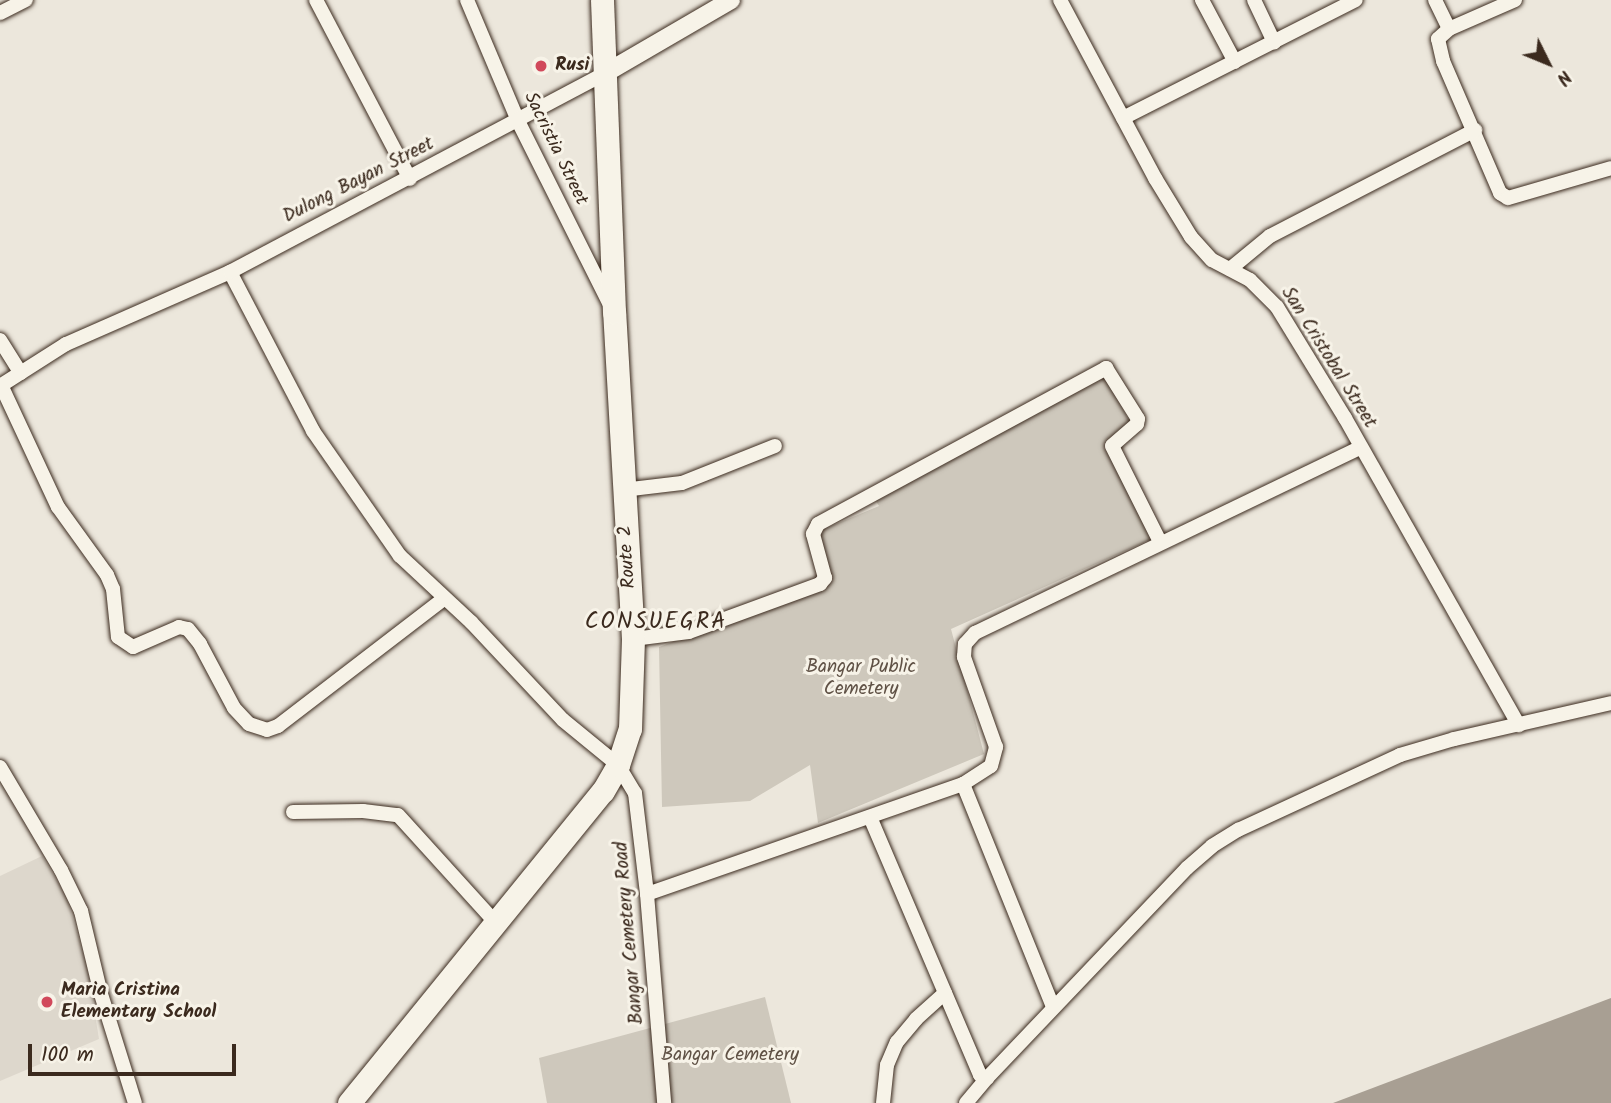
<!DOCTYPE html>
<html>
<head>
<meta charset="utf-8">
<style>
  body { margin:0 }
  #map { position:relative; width:1611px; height:1103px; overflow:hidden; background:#ece7dc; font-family:Kalam,sans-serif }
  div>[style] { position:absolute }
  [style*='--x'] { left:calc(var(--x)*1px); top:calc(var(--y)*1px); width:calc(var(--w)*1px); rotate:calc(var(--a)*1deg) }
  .built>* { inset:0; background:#ddd7cc }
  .green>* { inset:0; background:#cec8bc }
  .water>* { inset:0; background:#a89f93 }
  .roads { filter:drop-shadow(0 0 2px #3b2a1e) drop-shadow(0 0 2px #3b2a1e) }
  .minor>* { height:14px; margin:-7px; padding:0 7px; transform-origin:7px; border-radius:7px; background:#f7f3e8 }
  .tertiary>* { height:18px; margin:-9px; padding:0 9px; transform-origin:9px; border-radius:9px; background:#f7f3e8 }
  .trunk>* { height:23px; margin:-11.5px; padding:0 11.5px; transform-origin:11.5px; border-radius:11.5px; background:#f7f3e8 }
  .dots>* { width:19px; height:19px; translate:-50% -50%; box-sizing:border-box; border:4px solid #f7f3e8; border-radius:50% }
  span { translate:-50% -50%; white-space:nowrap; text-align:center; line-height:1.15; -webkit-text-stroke:6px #f7f3e8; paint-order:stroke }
  .poi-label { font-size:19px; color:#3b2a1e; font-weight:700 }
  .left { translate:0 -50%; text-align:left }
  .street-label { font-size:19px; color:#3b2a1e }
  .park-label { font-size:19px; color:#605246 }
  .quarter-label { font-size:23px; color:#3b2a1e; letter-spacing:2px }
  .north { position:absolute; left:1513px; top:28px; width:70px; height:70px; -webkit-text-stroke:5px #f7f3e8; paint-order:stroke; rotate:133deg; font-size:19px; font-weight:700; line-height:28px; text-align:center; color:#3b2a1e }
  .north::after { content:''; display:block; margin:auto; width:24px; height:32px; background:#3b2a1e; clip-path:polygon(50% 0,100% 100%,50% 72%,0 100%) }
  .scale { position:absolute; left:28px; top:1044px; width:208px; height:32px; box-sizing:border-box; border:4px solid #3b2a1e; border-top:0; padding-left:9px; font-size:21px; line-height:24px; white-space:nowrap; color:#3b2a1e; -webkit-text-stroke:5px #f7f3e8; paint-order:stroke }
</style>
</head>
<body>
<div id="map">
  <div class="built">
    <i style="clip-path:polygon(42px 856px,66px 896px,87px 966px,99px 1039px,0 1081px,0 876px)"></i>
  </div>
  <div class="green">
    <i style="clip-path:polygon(1104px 374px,1131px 424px,1106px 447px,1154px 538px,951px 629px,984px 754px,818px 823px,810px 765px,750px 801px,662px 807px,659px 647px,829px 584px,817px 532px,879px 506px,874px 498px)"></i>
    <i style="clip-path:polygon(765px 997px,791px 1103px,547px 1103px,539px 1058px)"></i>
  </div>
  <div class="water">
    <i style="clip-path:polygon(1611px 998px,1611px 1103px,1333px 1103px)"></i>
  </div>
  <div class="roads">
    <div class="minor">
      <i style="--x:316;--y:0;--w:202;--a:62.3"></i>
      <i style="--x:467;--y:0;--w:131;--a:67.1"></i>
      <i style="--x:518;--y:121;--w:203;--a:63.4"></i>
      <i style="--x:1060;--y:0;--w:202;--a:61.9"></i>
      <i style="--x:1155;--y:178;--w:69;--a:58.6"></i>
      <i style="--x:1191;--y:237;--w:31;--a:48"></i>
      <i style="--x:1212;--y:260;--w:43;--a:27.8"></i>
      <i style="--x:1250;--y:280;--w:38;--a:45"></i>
      <i style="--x:1277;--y:307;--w:130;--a:58.5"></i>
      <i style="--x:1345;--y:418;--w:353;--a:60.5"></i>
      <i style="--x:1202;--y:0;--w:70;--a:62"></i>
      <i style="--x:1254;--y:0;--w:47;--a:64.5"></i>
      <i style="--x:1435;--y:0;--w:32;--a:64"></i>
      <i style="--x:1515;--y:0;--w:72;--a:156.3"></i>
      <i style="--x:1449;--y:29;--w:15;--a:138"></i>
      <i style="--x:1438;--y:39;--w:23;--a:77"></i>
      <i style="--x:1443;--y:61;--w:144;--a:66.6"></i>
      <i style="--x:1500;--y:193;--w:9;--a:32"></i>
      <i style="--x:1508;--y:198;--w:107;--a:-16.2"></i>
      <i style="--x:0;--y:13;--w:29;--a:-27"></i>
      <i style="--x:1123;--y:118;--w:261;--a:-26.9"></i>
      <i style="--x:1230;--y:269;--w:52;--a:-39.5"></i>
      <i style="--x:1270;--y:236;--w:231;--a:-27.3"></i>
      <i style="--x:230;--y:272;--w:179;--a:62.4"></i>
      <i style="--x:313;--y:431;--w:152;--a:55.2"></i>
      <i style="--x:400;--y:556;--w:97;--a:42.9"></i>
      <i style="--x:471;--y:622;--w:134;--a:46.8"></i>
      <i style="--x:563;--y:720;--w:71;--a:39.3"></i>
      <i style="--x:618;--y:765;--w:33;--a:59"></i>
      <i style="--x:635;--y:793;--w:102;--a:83.2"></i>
      <i style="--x:647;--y:894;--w:210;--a:85.3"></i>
      <i style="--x:0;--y:340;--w:39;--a:58"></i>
      <i style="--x:1;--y:385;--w:135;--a:65"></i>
      <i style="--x:58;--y:507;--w:84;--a:54.2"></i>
      <i style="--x:107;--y:575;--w:15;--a:67"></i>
      <i style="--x:113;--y:589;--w:48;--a:84.1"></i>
      <i style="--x:118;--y:637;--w:18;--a:34"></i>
      <i style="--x:133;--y:647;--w:50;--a:-23.5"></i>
      <i style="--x:179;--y:627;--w:9;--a:13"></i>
      <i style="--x:188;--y:629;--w:19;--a:51"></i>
      <i style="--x:200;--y:644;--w:72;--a:62"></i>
      <i style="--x:234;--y:708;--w:22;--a:47"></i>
      <i style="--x:249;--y:724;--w:19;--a:18"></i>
      <i style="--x:267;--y:730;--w:12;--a:-20"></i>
      <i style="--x:278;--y:726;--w:210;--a:-37.5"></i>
      <i style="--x:0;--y:386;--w:78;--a:-32.5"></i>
      <i style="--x:66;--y:344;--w:179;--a:-23.7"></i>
      <i style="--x:230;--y:272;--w:423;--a:-27.9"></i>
      <i style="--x:623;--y:490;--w:59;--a:-6.8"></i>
      <i style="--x:682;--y:483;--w:100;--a:-21.7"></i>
      <i style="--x:633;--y:639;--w:56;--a:-7.1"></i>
      <i style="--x:689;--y:632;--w:140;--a:-20.1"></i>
      <i style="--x:820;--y:584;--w:8;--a:-50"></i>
      <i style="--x:825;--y:578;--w:46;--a:-105.3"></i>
      <i style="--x:813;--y:534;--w:11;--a:-63"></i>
      <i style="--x:818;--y:524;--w:328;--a:-28.4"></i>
      <i style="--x:1106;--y:368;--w:60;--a:57.9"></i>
      <i style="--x:1138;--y:419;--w:5;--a:101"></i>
      <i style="--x:1137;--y:424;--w:33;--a:139"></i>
      <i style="--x:1112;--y:446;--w:107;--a:63.4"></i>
      <i style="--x:0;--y:767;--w:120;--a:59.4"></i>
      <i style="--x:61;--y:870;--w:46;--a:64"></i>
      <i style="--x:81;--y:911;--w:85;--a:76.5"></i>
      <i style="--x:101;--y:994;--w:114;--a:72.7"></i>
      <i style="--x:963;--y:784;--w:240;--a:68"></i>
      <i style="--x:293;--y:812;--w:70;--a:-0.8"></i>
      <i style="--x:363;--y:811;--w:35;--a:7"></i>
      <i style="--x:398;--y:815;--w:146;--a:47.8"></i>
      <i style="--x:870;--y:817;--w:280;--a:66.9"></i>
      <i style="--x:980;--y:1075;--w:8;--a:23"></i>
      <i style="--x:987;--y:1078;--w:290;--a:-46.4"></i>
      <i style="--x:1187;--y:868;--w:33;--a:-41"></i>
      <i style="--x:1212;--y:846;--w:31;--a:-32"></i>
      <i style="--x:1238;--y:830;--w:179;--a:-24.8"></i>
      <i style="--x:1400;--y:755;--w:56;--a:-16.5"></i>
      <i style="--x:1454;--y:739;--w:161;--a:-12.9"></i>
      <i style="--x:647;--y:894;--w:335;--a:-19.2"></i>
      <i style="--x:963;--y:784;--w:33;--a:-33"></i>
      <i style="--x:991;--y:766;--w:20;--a:-75"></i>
      <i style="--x:996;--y:747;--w:96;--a:-109.6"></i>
      <i style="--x:964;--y:657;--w:13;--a:-86"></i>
      <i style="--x:965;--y:644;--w:15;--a:-48"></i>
      <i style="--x:975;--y:633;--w:428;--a:-25.7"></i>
      <i style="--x:883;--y:1103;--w:38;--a:-84"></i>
      <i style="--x:887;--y:1065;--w:25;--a:-67"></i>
      <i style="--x:897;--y:1042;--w:30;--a:-50"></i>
      <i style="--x:916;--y:1019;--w:39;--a:-42"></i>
      <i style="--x:966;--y:1103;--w:33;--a:-50"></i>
    </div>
    <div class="tertiary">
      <i style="--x:604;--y:74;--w:147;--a:-30.2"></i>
    </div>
    <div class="trunk">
      <i style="--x:349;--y:1103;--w:402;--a:-50.9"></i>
      <i style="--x:603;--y:791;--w:30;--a:-60"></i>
      <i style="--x:618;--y:765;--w:38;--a:-72"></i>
      <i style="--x:630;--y:729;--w:90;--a:-88.1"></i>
      <i style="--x:633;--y:639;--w:328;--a:-93.3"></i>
      <i style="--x:614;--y:312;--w:312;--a:-92.2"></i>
    </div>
  </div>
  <div class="dots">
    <i style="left:541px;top:66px;background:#d1495b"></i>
    <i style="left:47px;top:1002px;background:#d1495b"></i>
  </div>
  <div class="poi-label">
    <span class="left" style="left:555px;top:66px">Rusi</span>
    <span class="left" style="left:61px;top:1002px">Maria Cristina<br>Elementary School</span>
  </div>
  <div class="street-label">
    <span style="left:555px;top:149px;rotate:64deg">Sacristia Street</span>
    <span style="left:359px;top:181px;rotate:-27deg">Dulong Bayan Street</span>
    <span style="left:1328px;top:358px;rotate:58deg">San Cristobal Street</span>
    <span style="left:628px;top:557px;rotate:-94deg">Route 2</span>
    <span style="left:630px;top:933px;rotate:-95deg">Bangar Cemetery Road</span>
  </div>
  <div class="park-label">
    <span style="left:861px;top:679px">Bangar Public<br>Cemetery</span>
    <span style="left:730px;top:1056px">Bangar Cemetery</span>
  </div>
  <div class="quarter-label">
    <span style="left:656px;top:622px">CONSUEGRA</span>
  </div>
  <div class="north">N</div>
  <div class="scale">100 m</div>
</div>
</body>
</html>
